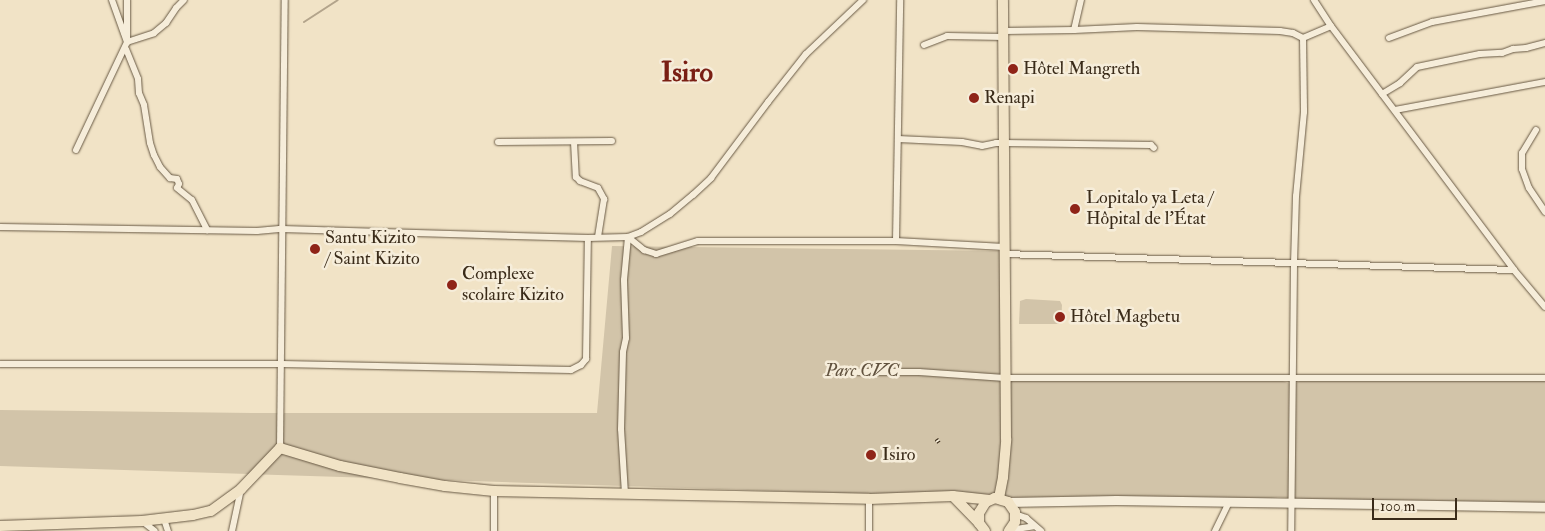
<!DOCTYPE html>
<html>
<head>
<meta charset="utf-8">
<style>
  body { margin:0 }
  #map { position:relative; width:1545px; height:531px; overflow:hidden; background:#f1e3c6; font-family:"IM FELL Double Pica",serif }
  div>[style] { position:absolute }
  [style*='--x'] { left:calc(var(--x)*1px); top:calc(var(--y)*1px); width:calc(var(--w)*1px); rotate:calc(var(--a)*1deg) }
  .green>* { inset:0; background:#d2c4a9 }
  .stream>* { height:2px; margin:-1px; padding:0 1px; transform-origin:1px; border-radius:1px; background:#b3a48b }
  .roads { filter:drop-shadow(0 0 1px #685944) drop-shadow(0 0 1px #685944) }
  .minor>* { height:6px; margin:-3px; padding:0 3px; transform-origin:3px; border-radius:3px; background:#f6edda }
  .secondary>* { height:9px; margin:-4.5px; padding:0 4.5px; transform-origin:4.5px; border-radius:4.5px; background:#f6edda }
  .primary>* { height:10px; margin:-5px; padding:0 5px; transform-origin:5px; border-radius:5px; background:#f1e3c6 }
  .rail>* { height:4px; margin-top:-2px; transform-origin:0; background:repeating-linear-gradient(90deg,#f6edda 0 5.5px,#3a2b19 0 11px); box-sizing:border-box; border-block:1px solid #3a2b19 }
  .dots>* { width:14px; height:14px; translate:-50% -50%; box-sizing:border-box; border:2px solid #f6edda; border-radius:50% }
  span { translate:-50% -50%; white-space:nowrap; text-align:center; line-height:1.15; -webkit-text-stroke:5px #f6edda; paint-order:stroke }
  .poi-label { font-size:18px; color:#3a2b19 }
  .left { translate:0 -50%; text-align:left }
  .park-label { font-size:18px; color:#60513d; font-style:italic }
  .town-label { font-size:28px; color:#7a1f14; font-weight:700 }
  .scale { position:absolute; left:1372px; top:498px; width:85px; height:22px; box-sizing:border-box; border:2px solid #3a2b19; border-top:0; padding-left:6px; font-size:15px; line-height:18px; white-space:nowrap; color:#3a2b19; -webkit-text-stroke:4px #f6edda; paint-order:stroke }
</style>
</head>
<body>
<div id="map">
  <div class="green">
    <i style="clip-path:polygon(612px 246px,1009px 251px,1005px 378px,1272px 377px,1293px 385px,1303px 379px,1545px 378px,1545px 504px,1391px 505px,1279px 497px,1229px 502px,935px 496px,0 466px,0 410px,253px 413px,597px 413px)"></i>
    <i style="clip-path:polygon(1026px 299px,1060px 301px,1062px 305px,1061px 324px,1019px 324px,1020px 301px)"></i>
  </div>
  <div class="stream">
    <i style="--x:304;--y:22;--w:40;--a:-32.9"></i>
  </div>
  <div class="roads">
    <div class="minor">
      <i style="--x:112;--y:0;--w:45;--a:70.3"></i>
      <i style="--x:127;--y:0;--w:41;--a:90"></i>
      <i style="--x:1314;--y:0;--w:31;--a:57"></i>
      <i style="--x:1331;--y:26;--w:305;--a:53.1"></i>
      <i style="--x:1514;--y:270;--w:48;--a:50"></i>
      <i style="--x:1074;--y:30;--w:31;--a:-77"></i>
      <i style="--x:1005;--y:31;--w:69;--a:-0.8"></i>
      <i style="--x:1074;--y:30;--w:63;--a:-2.7"></i>
      <i style="--x:1137;--y:27;--w:143;--a:1.6"></i>
      <i style="--x:1280;--y:31;--w:13;--a:9"></i>
      <i style="--x:1293;--y:33;--w:11;--a:27"></i>
      <i style="--x:1303;--y:38;--w:74;--a:89.2"></i>
      <i style="--x:1304;--y:112;--w:84;--a:95.4"></i>
      <i style="--x:1296;--y:196;--w:69;--a:91.7"></i>
      <i style="--x:1294;--y:265;--w:266;--a:90.6"></i>
      <i style="--x:1303;--y:38;--w:30;--a:-23"></i>
      <i style="--x:1389;--y:38;--w:46;--a:-20.4"></i>
      <i style="--x:1432;--y:22;--w:115;--a:-10.5"></i>
      <i style="--x:924;--y:45;--w:25;--a:-21"></i>
      <i style="--x:947;--y:36;--w:57;--a:1"></i>
      <i style="--x:126;--y:49;--w:32;--a:68"></i>
      <i style="--x:138;--y:79;--w:14;--a:86"></i>
      <i style="--x:139;--y:93;--w:13;--a:67"></i>
      <i style="--x:144;--y:105;--w:38;--a:81"></i>
      <i style="--x:150;--y:143;--w:13;--a:72"></i>
      <i style="--x:154;--y:155;--w:13;--a:63"></i>
      <i style="--x:160;--y:167;--w:15;--a:48"></i>
      <i style="--x:170;--y:178;--w:7;--a:8"></i>
      <i style="--x:177;--y:179;--w:5;--a:68"></i>
      <i style="--x:179;--y:184;--w:4;--a:117"></i>
      <i style="--x:177;--y:188;--w:19;--a:39"></i>
      <i style="--x:192;--y:200;--w:34;--a:63"></i>
      <i style="--x:1382;--y:94;--w:21;--a:-31"></i>
      <i style="--x:1400;--y:83;--w:23;--a:-43"></i>
      <i style="--x:1417;--y:67;--w:64;--a:-11.7"></i>
      <i style="--x:1480;--y:54;--w:22;--a:-3"></i>
      <i style="--x:1502;--y:53;--w:12;--a:-20"></i>
      <i style="--x:1513;--y:49;--w:13;--a:-4"></i>
      <i style="--x:1526;--y:48;--w:20;--a:-15"></i>
      <i style="--x:1395;--y:110;--w:153;--a:-10.6"></i>
      <i style="--x:1536;--y:130;--w:27;--a:121"></i>
      <i style="--x:1522;--y:153;--w:16;--a:90"></i>
      <i style="--x:1522;--y:169;--w:20;--a:70"></i>
      <i style="--x:1529;--y:188;--w:29;--a:56"></i>
      <i style="--x:898;--y:139;--w:64;--a:2.7"></i>
      <i style="--x:962;--y:142;--w:20;--a:11"></i>
      <i style="--x:982;--y:146;--w:14;--a:-12"></i>
      <i style="--x:996;--y:143;--w:155;--a:0.7"></i>
      <i style="--x:1151;--y:145;--w:4;--a:45"></i>
      <i style="--x:498;--y:142;--w:114;--a:-0.5"></i>
      <i style="--x:574;--y:142;--w:35;--a:87"></i>
      <i style="--x:576;--y:177;--w:6;--a:45"></i>
      <i style="--x:580;--y:181;--w:19;--a:21"></i>
      <i style="--x:598;--y:188;--w:13;--a:61"></i>
      <i style="--x:604;--y:199;--w:38;--a:99"></i>
      <i style="--x:76;--y:150;--w:119;--a:-64.7"></i>
      <i style="--x:127;--y:42;--w:28;--a:-18"></i>
      <i style="--x:154;--y:33;--w:16;--a:-40"></i>
      <i style="--x:166;--y:23;--w:18;--a:-56"></i>
      <i style="--x:176;--y:8;--w:11;--a:-45"></i>
      <i style="--x:0;--y:227;--w:257;--a:0.9"></i>
      <i style="--x:257;--y:231;--w:25;--a:-5"></i>
      <i style="--x:282;--y:229;--w:306;--a:1.7"></i>
      <i style="--x:896;--y:241;--w:241;--a:-89"></i>
      <i style="--x:1004;--y:254;--w:510;--a:1.8"></i>
      <i style="--x:0;--y:364;--w:282;--a:0"></i>
      <i style="--x:282;--y:364;--w:289;--a:1.2"></i>
      <i style="--x:571;--y:370;--w:11;--a:-27"></i>
      <i style="--x:581;--y:365;--w:8;--a:-50"></i>
      <i style="--x:586;--y:359;--w:121;--a:-89.1"></i>
      <i style="--x:588;--y:238;--w:40;--a:-1.4"></i>
      <i style="--x:628;--y:237;--w:14;--a:-21"></i>
      <i style="--x:641;--y:232;--w:34;--a:-32"></i>
      <i style="--x:670;--y:214;--w:30;--a:-40"></i>
      <i style="--x:693;--y:195;--w:25;--a:-43"></i>
      <i style="--x:711;--y:178;--w:95;--a:-53.1"></i>
      <i style="--x:768;--y:102;--w:61;--a:-51.6"></i>
      <i style="--x:806;--y:54;--w:79;--a:-43.5"></i>
      <i style="--x:858;--y:372;--w:61;--a:0"></i>
      <i style="--x:919;--y:372;--w:86;--a:4"></i>
      <i style="--x:1005;--y:378;--w:540;--a:0"></i>
      <i style="--x:280;--y:448;--w:448;--a:-89.4"></i>
      <i style="--x:625;--y:494;--w:65;--a:-93.5"></i>
      <i style="--x:621;--y:429;--w:77;--a:-88.5"></i>
      <i style="--x:623;--y:352;--w:14;--a:-78"></i>
      <i style="--x:626;--y:338;--w:58;--a:-92"></i>
      <i style="--x:624;--y:280;--w:43;--a:-84.7"></i>
      <i style="--x:628;--y:237;--w:21;--a:39"></i>
      <i style="--x:644;--y:250;--w:13;--a:18"></i>
      <i style="--x:656;--y:254;--w:44;--a:-17.2"></i>
      <i style="--x:698;--y:241;--w:198;--a:0"></i>
      <i style="--x:896;--y:241;--w:108;--a:3.2"></i>
      <i style="--x:869;--y:499;--w:32;--a:90"></i>
      <i style="--x:1015;--y:514;--w:12;--a:20"></i>
      <i style="--x:1026;--y:518;--w:20;--a:41"></i>
      <i style="--x:164;--y:519;--w:13;--a:72"></i>
      <i style="--x:142;--y:521;--w:16;--a:38"></i>
      <i style="--x:1010;--y:530;--w:24;--a:-9"></i>
      <i style="--x:232;--y:531;--w:43;--a:-77.9"></i>
      <i style="--x:494;--y:531;--w:40;--a:-90"></i>
      <i style="--x:1215;--y:531;--w:32;--a:-64"></i>
    </div>
    <div class="secondary">
      <i style="--x:1008;--y:502;--w:108;--a:-1.1"></i>
      <i style="--x:1116;--y:500;--w:429;--a:0.9"></i>
    </div>
    <div class="primary">
      <i style="--x:953;--y:496;--w:37;--a:46"></i>
      <i style="--x:999;--y:498;--w:21;--a:-79"></i>
      <i style="--x:1003;--y:477;--w:38;--a:-85"></i>
      <i style="--x:1006;--y:439;--w:439;--a:-90.4"></i>
      <i style="--x:0;--y:526;--w:142;--a:-2"></i>
      <i style="--x:142;--y:521;--w:51;--a:-6.7"></i>
      <i style="--x:193;--y:515;--w:18;--a:-13"></i>
      <i style="--x:211;--y:511;--w:37;--a:-36"></i>
      <i style="--x:241;--y:489;--w:57;--a:-46.4"></i>
      <i style="--x:280;--y:448;--w:63;--a:16.7"></i>
      <i style="--x:340;--y:466;--w:61;--a:11.3"></i>
      <i style="--x:400;--y:478;--w:46;--a:10.1"></i>
      <i style="--x:445;--y:486;--w:49;--a:5.8"></i>
      <i style="--x:494;--y:491;--w:375;--a:1.2"></i>
      <i style="--x:869;--y:499;--w:84;--a:-2"></i>
      <i style="--x:953;--y:496;--w:37;--a:6"></i>
      <i style="--x:985;--y:531;--w:10;--a:-127"></i>
      <i style="--x:979;--y:523;--w:10;--a:-90"></i>
      <i style="--x:979;--y:513;--w:13;--a:-58"></i>
      <i style="--x:986;--y:502;--w:10;--a:-24"></i>
      <i style="--x:995;--y:498;--w:14;--a:17"></i>
      <i style="--x:1008;--y:502;--w:12;--a:55"></i>
      <i style="--x:1015;--y:512;--w:10;--a:90"></i>
      <i style="--x:1015;--y:522;--w:11;--a:124"></i>
    </div>
  </div>
  <div class="rail">
    <i style="--x:936;--y:442;--w:4;--a:-34"></i>
  </div>
  <div class="dots">
    <i style="left:1013px;top:69px;background:#8f2418"></i>
    <i style="left:974px;top:98px;background:#8f2418"></i>
    <i style="left:1075px;top:209px;background:#8f2418"></i>
    <i style="left:315px;top:249px;background:#8f2418"></i>
    <i style="left:452px;top:285px;background:#8f2418"></i>
    <i style="left:1060px;top:317px;background:#8f2418"></i>
    <i style="left:871px;top:455px;background:#8f2418"></i>
  </div>
  <div class="poi-label">
    <span class="left" style="left:1023px;top:69px">Hôtel Mangreth</span>
    <span class="left" style="left:984px;top:98px">Renapi</span>
    <span class="left" style="left:1086px;top:209px">Lopitalo ya Leta /<br>Hôpital de l'État</span>
    <span class="left" style="left:325px;top:249px">Santu Kizito<br>/ Saint Kizito</span>
    <span class="left" style="left:462px;top:285px">Complexe<br>scolaire Kizito</span>
    <span class="left" style="left:1070px;top:317px">Hôtel Magbetu</span>
    <span class="left" style="left:882px;top:455px">Isiro</span>
  </div>
  <div class="park-label">
    <span style="left:862px;top:371px">Parc CVC</span>
  </div>
  <div class="town-label">
    <span style="left:687px;top:73px">Isiro</span>
  </div>
  <div class="scale">100 m</div>
</div>
</body>
</html>
